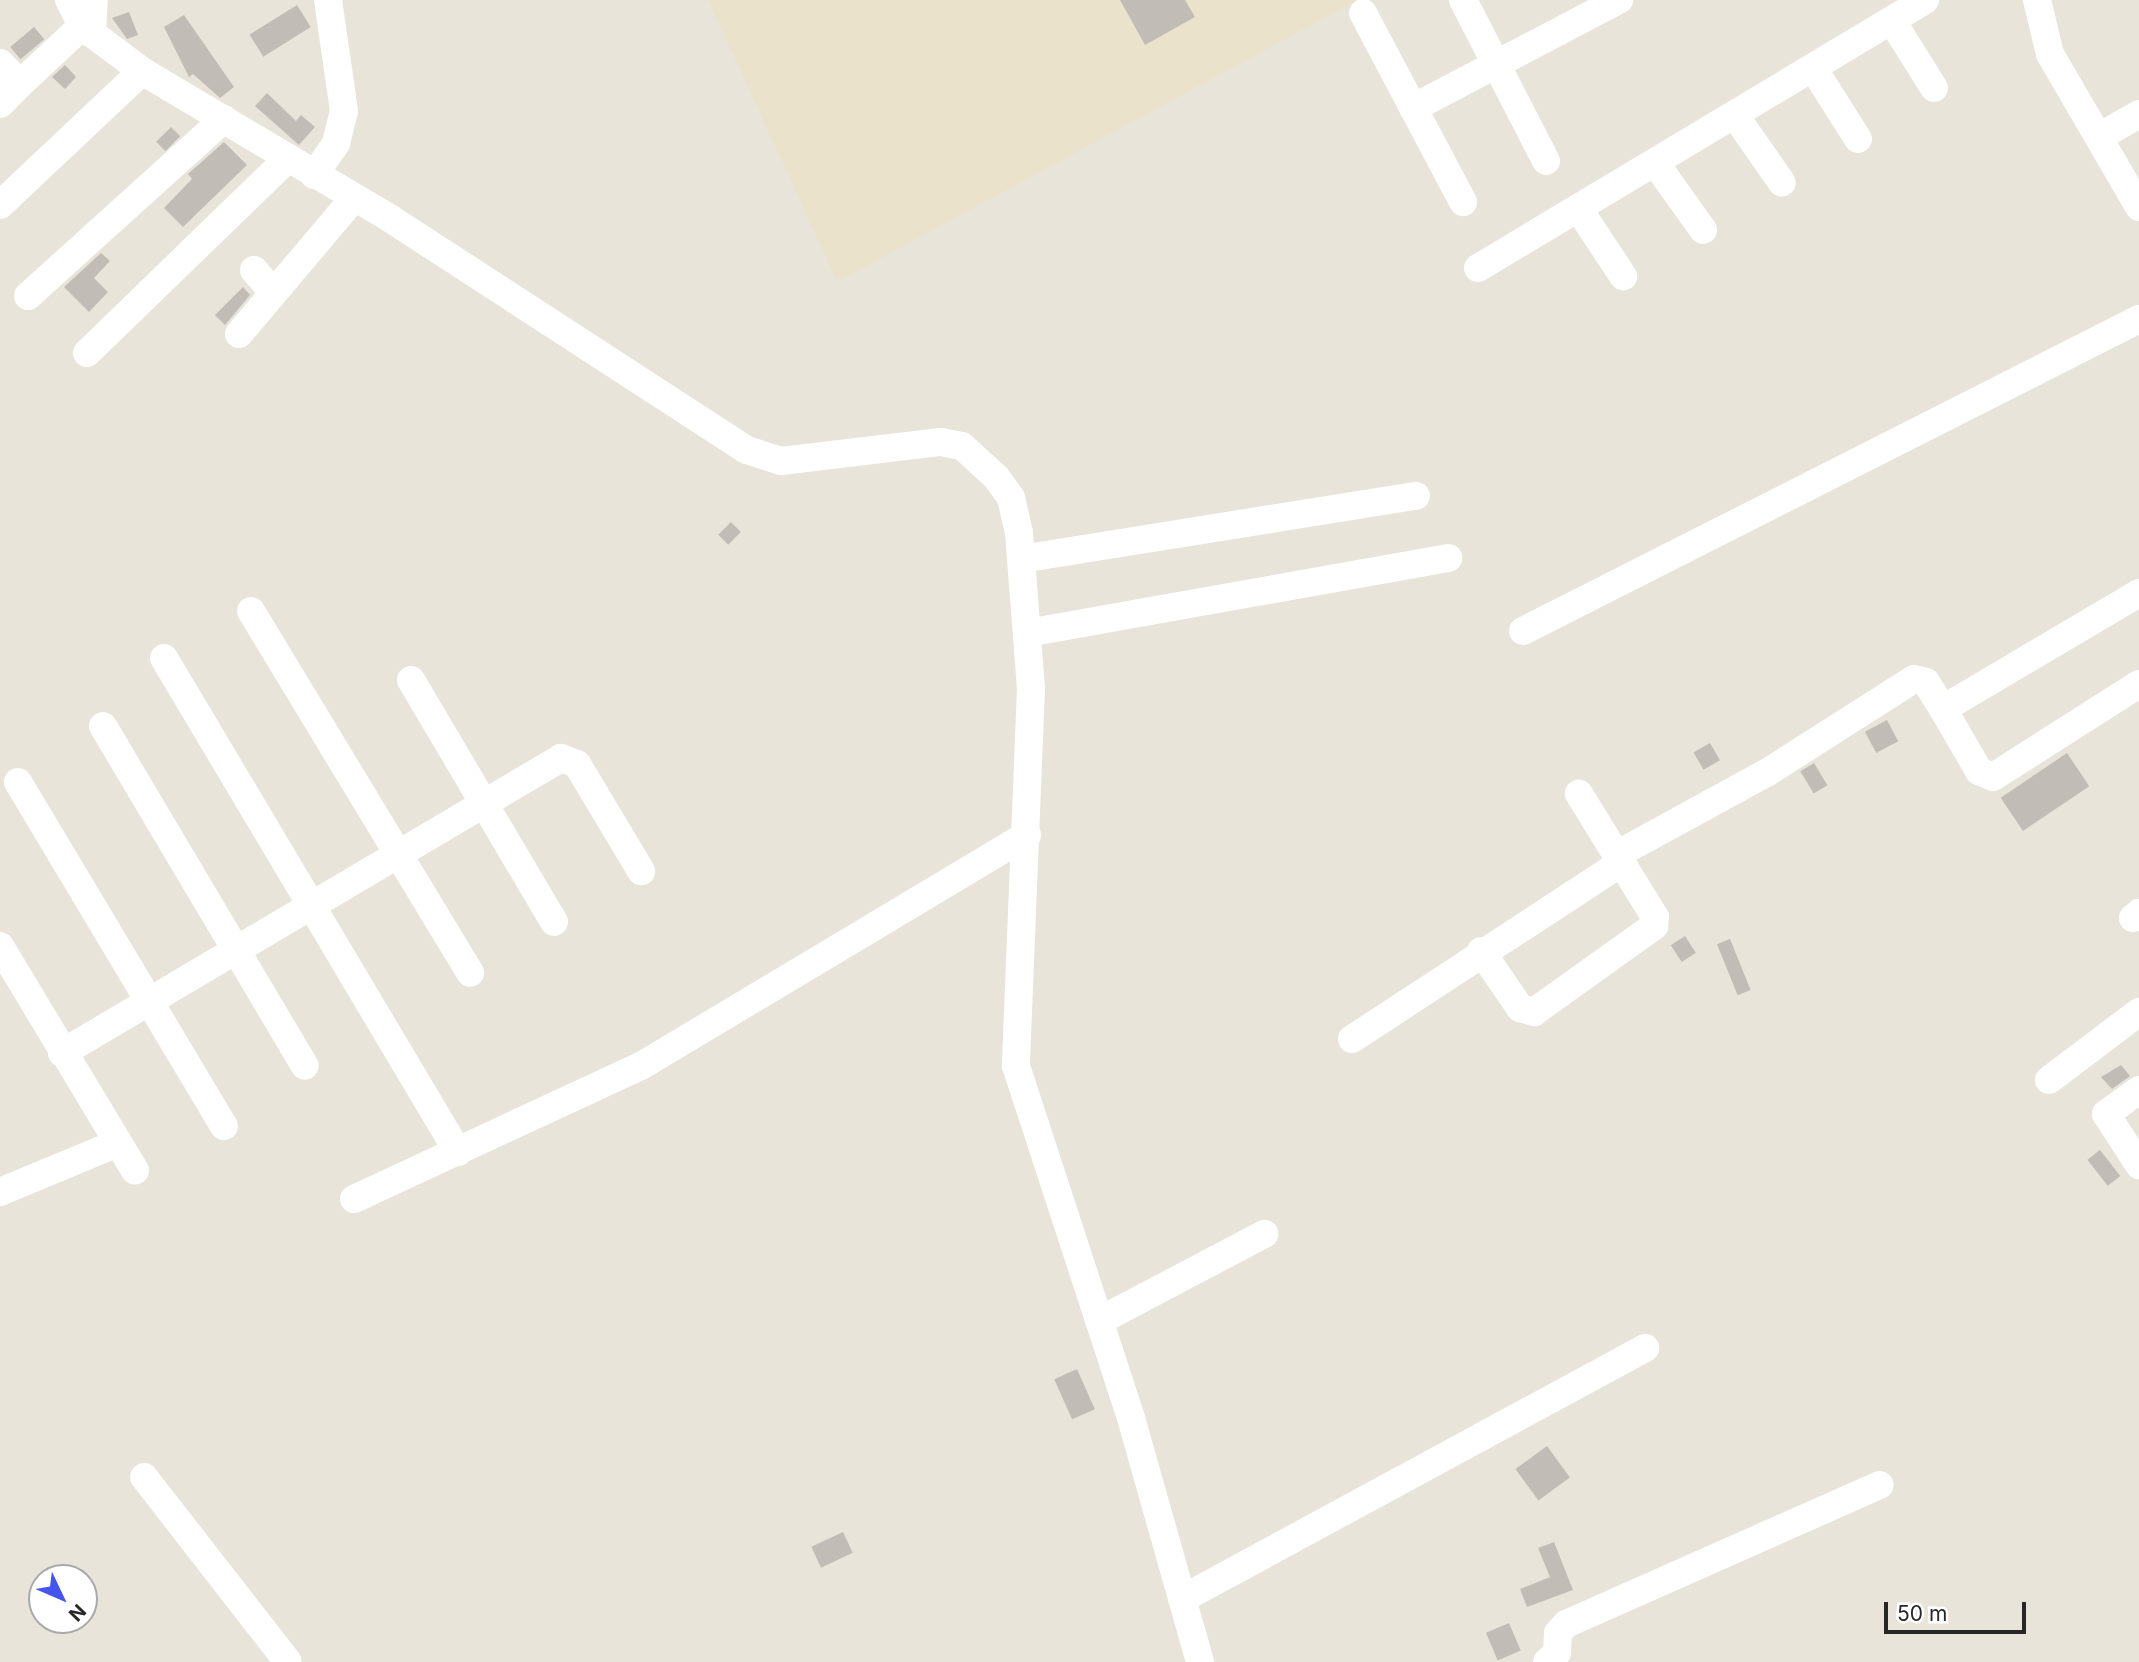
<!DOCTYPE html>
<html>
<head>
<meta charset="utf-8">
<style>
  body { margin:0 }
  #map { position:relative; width:2139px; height:1662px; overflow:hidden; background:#e9e4da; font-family:Inter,sans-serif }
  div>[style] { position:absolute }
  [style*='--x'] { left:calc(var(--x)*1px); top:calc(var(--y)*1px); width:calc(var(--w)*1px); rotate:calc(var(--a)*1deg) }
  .education>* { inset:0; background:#eae2ca }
  .building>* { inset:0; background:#c1bdb6; transform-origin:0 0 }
  .minor>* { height:28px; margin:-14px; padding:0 14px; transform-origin:14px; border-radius:14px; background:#fff }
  span { translate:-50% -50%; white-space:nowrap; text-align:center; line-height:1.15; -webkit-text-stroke:5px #fff; paint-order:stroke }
  .north { position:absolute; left:28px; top:1564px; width:70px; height:70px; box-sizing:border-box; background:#fff; border:2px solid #a9a9a9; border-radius:50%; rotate:134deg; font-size:19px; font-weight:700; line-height:28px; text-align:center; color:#272727 }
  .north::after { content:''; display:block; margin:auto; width:24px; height:32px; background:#4355ed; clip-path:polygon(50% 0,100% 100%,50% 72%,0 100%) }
  .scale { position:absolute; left:1884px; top:1602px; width:142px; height:32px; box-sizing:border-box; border:4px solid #272727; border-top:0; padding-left:9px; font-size:21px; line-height:24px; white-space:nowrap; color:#272727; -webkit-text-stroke:5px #fff; paint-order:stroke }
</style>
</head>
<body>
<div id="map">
  <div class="education">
    <i style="clip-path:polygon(708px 0,1358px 0,837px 282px)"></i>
  </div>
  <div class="building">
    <i style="clip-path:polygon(1120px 0,1185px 0,1195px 17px,1145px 45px)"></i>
    <i style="left:297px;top:5px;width:26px;height:56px;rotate:58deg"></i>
    <i style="clip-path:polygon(129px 12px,138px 35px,127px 39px,112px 18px)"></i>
    <i style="clip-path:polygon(184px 15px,234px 87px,220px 98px,193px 74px,189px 77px,164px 27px)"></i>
    <i style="left:34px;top:27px;width:16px;height:31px;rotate:50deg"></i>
    <i style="clip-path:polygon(65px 65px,76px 77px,65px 89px,52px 77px)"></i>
    <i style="clip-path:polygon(267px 93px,296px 121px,301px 115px,315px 127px,299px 145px,255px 106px)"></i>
    <i style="left:171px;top:127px;width:13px;height:21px;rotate:45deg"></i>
    <i style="clip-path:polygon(224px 142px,247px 165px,183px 227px,164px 208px,192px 179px,188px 174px)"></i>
    <i style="clip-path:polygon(101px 253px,110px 261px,94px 278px,108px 292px,89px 312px,64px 287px)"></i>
    <i style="clip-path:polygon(243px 287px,250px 295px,225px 325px,215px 315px)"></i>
    <i style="left:731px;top:522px;width:14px;height:18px;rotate:45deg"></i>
    <i style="left:1887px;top:720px;width:24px;height:25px;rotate:62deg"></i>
    <i style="left:1710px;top:743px;width:20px;height:19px;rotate:60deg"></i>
    <i style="left:2067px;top:753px;width:40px;height:80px;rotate:56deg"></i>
    <i style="left:1814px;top:763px;width:26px;height:16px;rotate:59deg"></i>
    <i style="left:1685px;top:936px;width:20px;height:17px;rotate:57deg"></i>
    <i style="left:1730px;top:939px;width:55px;height:14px;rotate:68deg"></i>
    <i style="clip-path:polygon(2121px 1065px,2130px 1076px,2112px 1089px,2101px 1077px)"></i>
    <i style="left:2100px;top:1150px;width:33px;height:16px;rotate:52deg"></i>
    <i style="left:1077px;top:1369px;width:44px;height:25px;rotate:66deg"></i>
    <i style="left:1547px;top:1446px;width:39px;height:39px;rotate:54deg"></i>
    <i style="left:843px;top:1532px;width:23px;height:35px;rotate:65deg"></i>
    <i style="clip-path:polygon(1554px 1542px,1573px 1590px,1527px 1607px,1520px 1589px,1550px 1577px,1538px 1548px)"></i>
    <i style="left:1509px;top:1623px;width:30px;height:25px;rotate:67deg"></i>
  </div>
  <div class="minor">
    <i style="--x:69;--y:0;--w:29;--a:63"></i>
    <i style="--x:82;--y:26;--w:75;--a:36.9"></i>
    <i style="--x:142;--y:71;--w:290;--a:30.7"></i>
    <i style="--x:391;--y:219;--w:424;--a:33"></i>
    <i style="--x:747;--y:450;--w:36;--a:18"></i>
    <i style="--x:781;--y:461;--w:161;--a:-6.8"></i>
    <i style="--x:941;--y:442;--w:21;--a:11"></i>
    <i style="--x:962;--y:446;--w:46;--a:42.4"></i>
    <i style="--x:996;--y:477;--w:26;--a:54"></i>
    <i style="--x:1011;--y:498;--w:36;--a:77"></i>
    <i style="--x:1019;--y:533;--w:155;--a:85.6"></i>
    <i style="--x:1031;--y:688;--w:378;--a:92.3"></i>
    <i style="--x:1016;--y:1066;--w:370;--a:71.9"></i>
    <i style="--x:1131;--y:1418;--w:254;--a:74.2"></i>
    <i style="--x:1463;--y:0;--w:181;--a:62.7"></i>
    <i style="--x:2037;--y:0;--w:56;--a:76.5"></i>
    <i style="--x:2050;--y:54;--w:177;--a:59.8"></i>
    <i style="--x:1363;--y:13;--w:214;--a:62.1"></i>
    <i style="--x:1892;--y:21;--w:79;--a:57.9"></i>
    <i style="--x:92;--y:34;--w:34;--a:-87"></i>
    <i style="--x:0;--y:63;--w:29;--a:46"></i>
    <i style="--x:20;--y:84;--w:85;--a:-43.1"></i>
    <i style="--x:1813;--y:68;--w:84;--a:57.6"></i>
    <i style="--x:0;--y:104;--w:28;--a:-45"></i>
    <i style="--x:1413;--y:108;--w:233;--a:-27.7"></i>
    <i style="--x:1736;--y:117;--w:80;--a:55.1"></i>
    <i style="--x:2099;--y:137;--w:46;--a:-29.9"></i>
    <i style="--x:1656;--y:164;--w:81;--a:54.5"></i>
    <i style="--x:314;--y:175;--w:39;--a:-55"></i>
    <i style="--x:336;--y:143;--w:33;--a:-76"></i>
    <i style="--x:344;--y:111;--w:112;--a:-98.2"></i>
    <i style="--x:0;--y:205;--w:195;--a:-43.3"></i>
    <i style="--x:1578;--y:208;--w:82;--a:56.5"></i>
    <i style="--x:1478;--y:268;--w:521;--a:-30.94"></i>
    <i style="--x:254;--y:270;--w:30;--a:49"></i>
    <i style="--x:28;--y:296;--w:264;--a:-42.1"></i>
    <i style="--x:239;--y:334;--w:178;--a:-49.8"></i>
    <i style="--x:87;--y:353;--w:279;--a:-44.1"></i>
    <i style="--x:1021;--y:559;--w:400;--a:-9.1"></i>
    <i style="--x:2139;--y:593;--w:228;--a:149.4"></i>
    <i style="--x:1943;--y:709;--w:72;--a:59.9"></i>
    <i style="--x:1979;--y:771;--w:15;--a:23"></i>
    <i style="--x:1993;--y:777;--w:173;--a:-32.5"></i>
    <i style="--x:251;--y:611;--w:423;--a:58.8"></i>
    <i style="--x:1523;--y:631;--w:691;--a:-26.86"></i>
    <i style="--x:1027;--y:633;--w:428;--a:-10.1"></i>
    <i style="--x:164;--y:658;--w:575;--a:59.24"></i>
    <i style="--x:411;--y:680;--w:281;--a:59.4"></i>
    <i style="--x:103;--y:726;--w:395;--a:59.3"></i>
    <i style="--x:18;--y:782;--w:401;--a:59.1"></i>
    <i style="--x:1618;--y:854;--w:171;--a:-28.7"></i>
    <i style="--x:1768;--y:772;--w:173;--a:-32.5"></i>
    <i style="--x:1914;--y:679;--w:12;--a:14"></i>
    <i style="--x:1926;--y:682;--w:32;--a:58"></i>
    <i style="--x:2133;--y:918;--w:8;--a:-40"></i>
    <i style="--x:0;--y:946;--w:262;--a:59"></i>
    <i style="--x:1481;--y:951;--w:69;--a:55.6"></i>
    <i style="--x:1520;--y:1008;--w:15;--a:16"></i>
    <i style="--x:1534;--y:1012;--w:148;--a:-35.6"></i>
    <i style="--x:1654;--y:926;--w:9;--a:-84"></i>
    <i style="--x:1655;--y:917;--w:145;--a:-121.7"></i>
    <i style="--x:1352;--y:1039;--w:324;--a:-33.2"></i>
    <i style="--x:62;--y:1053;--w:580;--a:-30.59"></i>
    <i style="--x:561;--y:758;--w:17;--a:21"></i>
    <i style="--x:577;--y:764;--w:125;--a:59.1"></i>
    <i style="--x:2049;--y:1080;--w:113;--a:-37.1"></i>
    <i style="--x:2139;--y:1090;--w:41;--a:144"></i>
    <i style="--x:2106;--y:1114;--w:61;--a:57.1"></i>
    <i style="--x:0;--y:1192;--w:128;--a:-22.6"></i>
    <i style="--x:354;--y:1199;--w:316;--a:-24.9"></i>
    <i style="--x:641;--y:1066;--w:450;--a:-30.9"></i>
    <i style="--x:1099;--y:1321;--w:187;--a:-27.8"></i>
    <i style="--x:144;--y:1477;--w:234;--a:52.1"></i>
    <i style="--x:1182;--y:1599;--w:527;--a:-28.46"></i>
    <i style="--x:1547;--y:1662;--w:13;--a:-42"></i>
    <i style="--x:1557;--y:1653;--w:20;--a:-87"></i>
    <i style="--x:1558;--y:1633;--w:12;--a:-48"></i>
    <i style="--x:1566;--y:1624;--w:343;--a:-23.9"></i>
  </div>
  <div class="north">N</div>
  <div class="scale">50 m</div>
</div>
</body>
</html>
